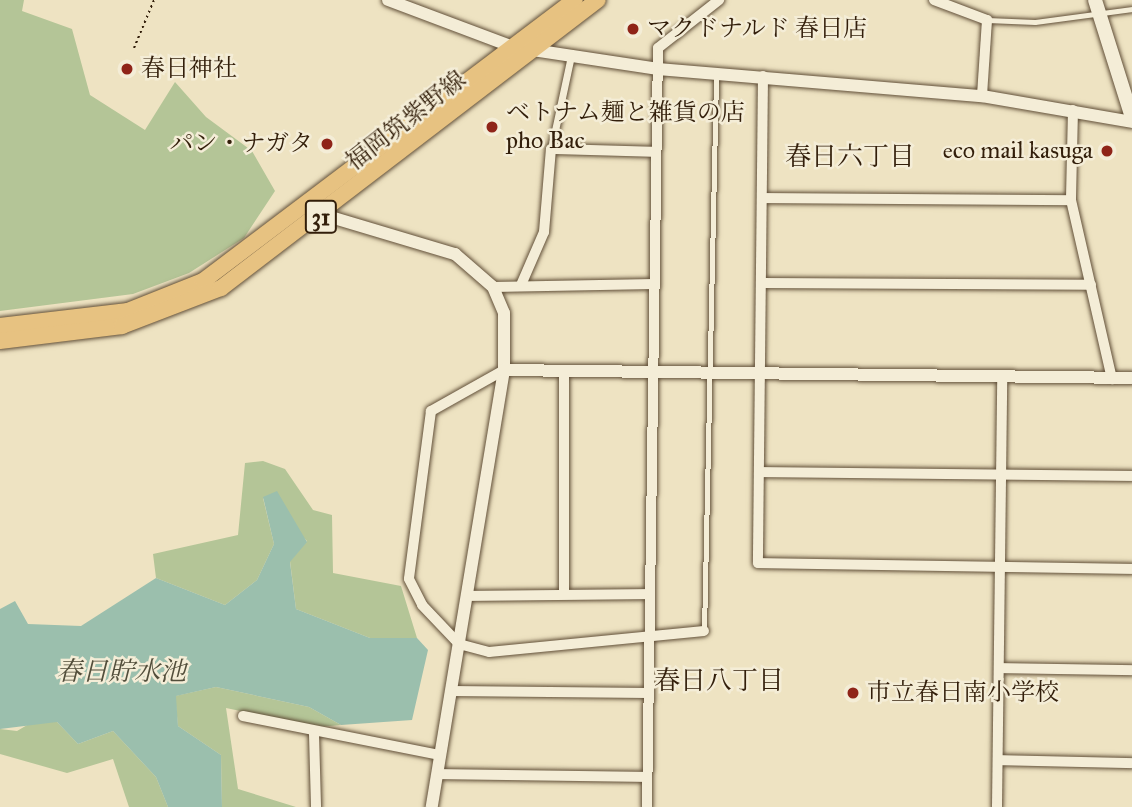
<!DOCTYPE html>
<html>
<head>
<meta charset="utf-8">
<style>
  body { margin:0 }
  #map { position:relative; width:1132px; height:807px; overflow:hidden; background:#eee3c2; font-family:"IM FELL Great Primer","Noto Serif JP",serif }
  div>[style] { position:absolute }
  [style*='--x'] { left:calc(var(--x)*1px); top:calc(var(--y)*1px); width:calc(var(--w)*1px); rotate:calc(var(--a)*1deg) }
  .green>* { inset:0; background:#b4c597 }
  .water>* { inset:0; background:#9bbfad }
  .path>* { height:2px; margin-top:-1px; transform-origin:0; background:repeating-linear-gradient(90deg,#321e0a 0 2px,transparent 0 5.5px) }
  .roads { filter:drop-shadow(0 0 2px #614f38) drop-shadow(0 0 2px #614f38) }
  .service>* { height:5px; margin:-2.5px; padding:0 2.5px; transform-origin:2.5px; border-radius:2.5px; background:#f4edd7 }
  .pedestrian>* { height:7px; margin:-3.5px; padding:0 3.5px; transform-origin:3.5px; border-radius:3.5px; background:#f4edd7 }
  .minor>* { height:10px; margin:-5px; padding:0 5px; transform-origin:5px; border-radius:5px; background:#f4edd7 }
  .tertiary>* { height:12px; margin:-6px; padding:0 6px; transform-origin:6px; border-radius:6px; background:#f4edd7 }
  .secondary>* { height:14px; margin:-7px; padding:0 7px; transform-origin:7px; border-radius:7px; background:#f4edd7 }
  .primary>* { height:16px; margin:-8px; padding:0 8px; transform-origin:8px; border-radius:8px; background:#e7c281 }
  .dots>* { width:19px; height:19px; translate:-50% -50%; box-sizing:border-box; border:4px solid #f4edd7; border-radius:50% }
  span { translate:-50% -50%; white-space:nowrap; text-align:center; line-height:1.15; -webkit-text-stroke:5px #f4edd7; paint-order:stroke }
  .shield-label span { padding:2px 5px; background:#f4edd7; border:2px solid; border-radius:5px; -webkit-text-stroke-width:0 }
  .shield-label { font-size:23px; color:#321e0a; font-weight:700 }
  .poi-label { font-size:24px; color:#321e0a }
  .left { translate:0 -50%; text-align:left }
  .right { translate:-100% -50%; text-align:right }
  .street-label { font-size:24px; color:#321e0a }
  .neighbourhood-label { font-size:26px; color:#321e0a }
  .water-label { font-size:26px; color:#524e3b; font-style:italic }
</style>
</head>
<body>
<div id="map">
  <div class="green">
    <i style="clip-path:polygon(0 0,24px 0,22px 11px,72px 29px,90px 95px,145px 130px,175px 82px,206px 117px,252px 151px,275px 191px,244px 238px,189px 273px,133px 294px,0 311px)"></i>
    <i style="clip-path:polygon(263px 461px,285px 469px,313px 510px,332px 515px,333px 573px,401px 586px,417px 638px,370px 638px,296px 609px,290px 561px,307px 541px,263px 498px,274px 544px,257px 580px,225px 605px,156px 578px,153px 554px,238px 535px,245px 463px)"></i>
    <i style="clip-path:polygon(216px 687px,309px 707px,341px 725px,319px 727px,226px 708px,238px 789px,296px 807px,222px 807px,221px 755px,178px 726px,175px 696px)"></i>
    <i style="clip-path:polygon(34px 721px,57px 722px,78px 744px,113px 731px,156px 777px,168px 807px,129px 807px,113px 759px,67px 773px,0 754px,0 729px,17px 731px)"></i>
  </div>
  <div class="water">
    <i style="clip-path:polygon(277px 491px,307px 542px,290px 562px,296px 609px,370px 638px,417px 638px,428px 650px,412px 720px,341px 725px,309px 707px,216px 687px,176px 696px,178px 726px,221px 755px,222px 807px,168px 807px,156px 777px,113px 731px,78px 744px,57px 722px,0 729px,0 609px,15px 601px,28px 624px,81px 626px,156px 578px,225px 605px,257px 580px,274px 544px,263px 497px)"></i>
  </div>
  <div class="path">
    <i style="--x:134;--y:48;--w:52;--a:-67.4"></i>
  </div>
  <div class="roads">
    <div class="service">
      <i style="--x:987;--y:20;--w:48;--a:2.4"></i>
      <i style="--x:1035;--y:22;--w:98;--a:-7.6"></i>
      <i style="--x:704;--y:631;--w:556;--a:-88.76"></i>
    </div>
    <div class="pedestrian">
      <i style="--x:551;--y:149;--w:95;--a:-77.9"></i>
    </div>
    <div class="minor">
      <i style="--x:934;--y:0;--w:57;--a:20.7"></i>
      <i style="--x:987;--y:20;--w:76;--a:93.8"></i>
      <i style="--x:763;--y:76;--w:487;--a:90.6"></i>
      <i style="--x:758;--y:563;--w:374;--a:0.9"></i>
      <i style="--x:1073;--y:110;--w:90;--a:91.3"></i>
      <i style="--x:1071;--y:200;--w:184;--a:77.1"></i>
      <i style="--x:762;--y:198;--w:309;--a:0.4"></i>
      <i style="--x:761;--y:283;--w:330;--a:0.3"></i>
      <i style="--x:521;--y:285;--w:58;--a:-66.5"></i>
      <i style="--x:544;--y:232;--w:83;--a:-85.2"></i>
      <i style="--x:551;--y:149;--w:105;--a:1.6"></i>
      <i style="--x:493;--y:287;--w:161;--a:-1.1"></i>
      <i style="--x:504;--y:370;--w:84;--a:150.7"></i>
      <i style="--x:431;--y:411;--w:169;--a:97.5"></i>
      <i style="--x:409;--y:579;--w:29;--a:63"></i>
      <i style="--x:422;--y:605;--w:54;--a:46.5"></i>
      <i style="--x:459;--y:644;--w:31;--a:15"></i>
      <i style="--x:489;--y:652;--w:216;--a:-5.6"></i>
      <i style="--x:759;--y:472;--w:373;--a:0.6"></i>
      <i style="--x:564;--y:594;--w:222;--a:-90"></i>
      <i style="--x:467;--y:596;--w:183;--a:-0.6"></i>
      <i style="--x:999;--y:668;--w:133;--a:0.9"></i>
      <i style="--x:451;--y:691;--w:197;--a:0.6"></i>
      <i style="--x:243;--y:716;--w:201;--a:11.2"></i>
      <i style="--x:314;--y:734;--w:73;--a:88.4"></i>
      <i style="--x:998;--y:760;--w:134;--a:1.3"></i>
      <i style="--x:438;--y:774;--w:209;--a:0.8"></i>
      <i style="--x:647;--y:807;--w:759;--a:-89.17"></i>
      <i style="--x:658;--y:48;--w:78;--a:-38.2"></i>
      <i style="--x:997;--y:807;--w:429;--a:-89.3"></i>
    </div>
    <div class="tertiary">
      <i style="--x:388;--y:0;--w:134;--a:20.6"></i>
      <i style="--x:513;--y:47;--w:147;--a:8.6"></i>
      <i style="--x:658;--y:69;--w:325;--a:4.8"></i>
      <i style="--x:982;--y:96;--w:152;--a:9.8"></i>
      <i style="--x:324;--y:215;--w:137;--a:16.6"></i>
      <i style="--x:455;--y:254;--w:50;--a:41"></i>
      <i style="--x:493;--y:287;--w:28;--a:67"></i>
      <i style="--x:504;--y:313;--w:57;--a:90"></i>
      <i style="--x:504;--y:370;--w:443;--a:99.4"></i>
      <i style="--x:504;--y:370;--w:628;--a:0.73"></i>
    </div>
    <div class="secondary">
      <i style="--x:1095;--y:0;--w:123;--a:72.5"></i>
    </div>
    <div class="primary">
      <i style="--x:0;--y:326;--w:129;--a:-6.7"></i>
      <i style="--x:128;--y:311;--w:81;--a:-21.8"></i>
      <i style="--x:203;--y:281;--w:466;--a:-37.1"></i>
      <i style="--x:0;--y:341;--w:123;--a:-7"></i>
      <i style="--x:122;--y:326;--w:106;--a:-21"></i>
      <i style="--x:221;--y:288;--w:474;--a:-37.4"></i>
    </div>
  </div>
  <div class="dots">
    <i style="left:633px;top:29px;background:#8f2418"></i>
    <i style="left:127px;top:69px;background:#8f2418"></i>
    <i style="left:492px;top:127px;background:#8f2418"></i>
    <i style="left:327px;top:144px;background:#8f2418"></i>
    <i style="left:1107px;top:151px;background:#8f2418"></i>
    <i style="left:853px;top:693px;background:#8f2418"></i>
  </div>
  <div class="shield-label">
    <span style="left:321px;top:217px">31</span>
  </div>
  <div class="poi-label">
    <span class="left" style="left:647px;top:29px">マクドナルド 春日店</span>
    <span class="left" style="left:141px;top:69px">春日神社</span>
    <span class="left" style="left:506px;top:127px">ベトナム麺と雑貨の店<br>pho Bac</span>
    <span class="right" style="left:313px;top:144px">パン・ナガタ</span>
    <span class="right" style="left:1093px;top:151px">eco mail kasuga</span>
    <span class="left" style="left:867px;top:693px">市立春日南小学校</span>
  </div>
  <div class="street-label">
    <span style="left:406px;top:121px;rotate:-38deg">福岡筑紫野線</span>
  </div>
  <div class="neighbourhood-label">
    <span style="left:850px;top:157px">春日六丁目</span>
    <span style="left:719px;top:681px">春日八丁目</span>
  </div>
  <div class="water-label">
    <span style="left:121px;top:672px">春日貯水池</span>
  </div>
</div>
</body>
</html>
